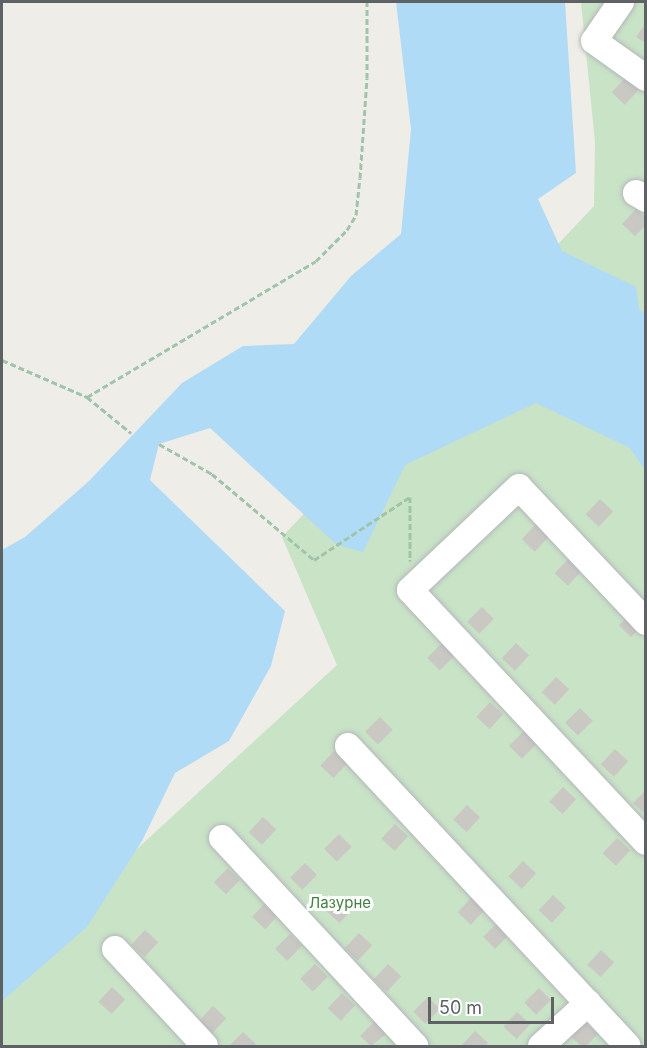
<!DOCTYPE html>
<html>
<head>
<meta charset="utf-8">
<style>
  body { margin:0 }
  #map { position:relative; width:647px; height:1048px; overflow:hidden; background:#efede7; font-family:Inter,sans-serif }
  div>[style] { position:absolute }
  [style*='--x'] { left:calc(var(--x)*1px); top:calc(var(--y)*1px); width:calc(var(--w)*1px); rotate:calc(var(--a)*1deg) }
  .green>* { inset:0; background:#c8e3c6 }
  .water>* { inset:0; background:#b0dbf6 }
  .building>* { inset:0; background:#cac8c3; transform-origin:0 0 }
  .path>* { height:3px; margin-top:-1.5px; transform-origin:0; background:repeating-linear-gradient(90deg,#a0c4a9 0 6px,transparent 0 9px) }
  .roads { filter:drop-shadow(0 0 2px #b4b7ba) drop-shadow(0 0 2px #b4b7ba) }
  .minor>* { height:26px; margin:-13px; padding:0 13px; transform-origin:13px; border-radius:13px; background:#fff }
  span { translate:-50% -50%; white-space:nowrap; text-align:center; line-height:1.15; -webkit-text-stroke:6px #fff; paint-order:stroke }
  .park-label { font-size:15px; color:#408340 }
  .frame { position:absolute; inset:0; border:3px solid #5e6265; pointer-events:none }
  .scale { position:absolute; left:428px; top:997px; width:126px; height:27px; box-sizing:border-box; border:3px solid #5e6265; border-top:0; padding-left:8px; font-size:18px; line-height:21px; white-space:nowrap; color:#5e6265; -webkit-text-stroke:4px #fff; paint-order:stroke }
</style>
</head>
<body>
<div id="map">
  <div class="green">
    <i style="clip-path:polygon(581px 2px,645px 2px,645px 1046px,2px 1046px,2px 973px,337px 665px,282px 537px,594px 206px,595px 142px)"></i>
  </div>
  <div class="water">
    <i style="clip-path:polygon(396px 2px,565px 2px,576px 173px,538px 199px,562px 251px,636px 287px,639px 309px,645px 314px,645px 470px,630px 448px,536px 403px,405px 465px,363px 552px,337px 545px,210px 428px,159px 444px,150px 480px,285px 611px,271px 666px,229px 741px,175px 773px,142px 841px,87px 927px,2px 1001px,2px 550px,25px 537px,88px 482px,182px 383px,243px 346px,294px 344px,351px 276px,401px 234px,411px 129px)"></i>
  </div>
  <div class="building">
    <i style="clip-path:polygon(646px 23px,646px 43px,636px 37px)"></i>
    <i style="left:626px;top:77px;width:18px;height:21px;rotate:43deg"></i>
    <i style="clip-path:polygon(636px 209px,646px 218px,646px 225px,635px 236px,622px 224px)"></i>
    <i style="left:600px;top:499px;width:18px;height:21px;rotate:43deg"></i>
    <i style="left:536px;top:524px;width:18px;height:21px;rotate:43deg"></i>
    <i style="left:569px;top:558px;width:18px;height:21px;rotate:43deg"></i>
    <i style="left:482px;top:607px;width:17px;height:21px;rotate:45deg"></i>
    <i style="left:633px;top:611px;width:17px;height:20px;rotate:45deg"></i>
    <i style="left:442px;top:643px;width:18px;height:21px;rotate:45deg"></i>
    <i style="left:516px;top:643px;width:18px;height:21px;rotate:43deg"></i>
    <i style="left:556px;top:677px;width:18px;height:21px;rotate:43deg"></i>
    <i style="left:490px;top:702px;width:18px;height:20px;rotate:43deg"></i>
    <i style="left:580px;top:708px;width:18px;height:21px;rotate:45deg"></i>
    <i style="left:380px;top:717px;width:18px;height:21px;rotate:45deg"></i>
    <i style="left:524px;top:731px;width:18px;height:21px;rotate:45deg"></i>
    <i style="left:615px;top:749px;width:18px;height:21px;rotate:43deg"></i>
    <i style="left:334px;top:751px;width:18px;height:20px;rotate:43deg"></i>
    <i style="left:563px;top:787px;width:18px;height:20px;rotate:43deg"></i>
    <i style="clip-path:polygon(646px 790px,646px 815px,633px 803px)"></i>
    <i style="left:467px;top:805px;width:18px;height:20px;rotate:43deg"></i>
    <i style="left:263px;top:817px;width:18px;height:21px;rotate:43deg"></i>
    <i style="left:395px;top:824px;width:18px;height:20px;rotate:43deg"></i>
    <i style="left:339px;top:834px;width:18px;height:21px;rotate:45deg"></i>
    <i style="left:617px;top:838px;width:18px;height:21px;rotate:43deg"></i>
    <i style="left:523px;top:861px;width:18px;height:21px;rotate:43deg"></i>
    <i style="left:305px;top:863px;width:17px;height:21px;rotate:45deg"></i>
    <i style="left:228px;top:868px;width:17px;height:20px;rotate:45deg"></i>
    <i style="left:553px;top:895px;width:18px;height:21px;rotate:43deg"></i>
    <i style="left:340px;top:896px;width:18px;height:20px;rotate:43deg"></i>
    <i style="left:472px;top:897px;width:18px;height:21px;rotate:43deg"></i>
    <i style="left:265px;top:903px;width:18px;height:19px;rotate:43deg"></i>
    <i style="left:498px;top:922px;width:17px;height:21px;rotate:45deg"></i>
    <i style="left:145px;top:930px;width:18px;height:20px;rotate:43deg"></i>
    <i style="left:359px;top:933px;width:18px;height:21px;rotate:43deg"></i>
    <i style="left:290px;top:934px;width:17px;height:21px;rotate:45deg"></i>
    <i style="left:601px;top:950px;width:18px;height:20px;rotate:43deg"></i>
    <i style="left:315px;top:964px;width:18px;height:21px;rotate:45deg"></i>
    <i style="left:388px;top:964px;width:18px;height:21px;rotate:43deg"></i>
    <i style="left:112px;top:987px;width:18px;height:20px;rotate:43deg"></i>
    <i style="left:539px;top:988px;width:17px;height:21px;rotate:45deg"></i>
    <i style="left:342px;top:993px;width:18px;height:21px;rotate:43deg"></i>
    <i style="left:428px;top:997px;width:17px;height:21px;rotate:45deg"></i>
    <i style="left:213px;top:1006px;width:18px;height:20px;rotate:43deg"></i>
    <i style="left:517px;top:1012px;width:18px;height:20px;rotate:43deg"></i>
    <i style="clip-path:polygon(375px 1021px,387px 1033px,371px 1046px,360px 1036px)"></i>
    <i style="clip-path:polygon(585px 1022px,598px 1034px,586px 1046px,581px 1046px,571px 1037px)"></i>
    <i style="clip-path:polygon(475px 1031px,488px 1043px,485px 1046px,461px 1046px)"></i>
    <i style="clip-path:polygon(243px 1032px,256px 1044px,253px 1046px,229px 1046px)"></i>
  </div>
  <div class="path">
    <i style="--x:2;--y:360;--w:93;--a:23.5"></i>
    <i style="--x:87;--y:397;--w:57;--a:39.3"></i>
    <i style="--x:87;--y:397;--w:266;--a:-30.7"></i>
    <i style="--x:316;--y:261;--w:44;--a:-45"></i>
    <i style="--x:347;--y:230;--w:17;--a:-59"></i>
    <i style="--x:356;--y:215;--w:37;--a:-84"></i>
    <i style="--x:360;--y:178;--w:100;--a:-86"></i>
    <i style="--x:367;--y:78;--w:76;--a:-90"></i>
    <i style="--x:159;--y:444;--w:61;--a:29.5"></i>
    <i style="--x:212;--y:474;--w:133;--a:40.1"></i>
    <i style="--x:314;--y:560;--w:115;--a:-33.3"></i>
    <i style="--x:410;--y:497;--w:64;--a:90"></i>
  </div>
  <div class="roads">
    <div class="minor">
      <i style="--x:621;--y:2;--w:47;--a:124.7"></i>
      <i style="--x:594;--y:41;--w:64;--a:35.4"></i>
      <i style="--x:636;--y:193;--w:12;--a:31"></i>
      <i style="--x:646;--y:622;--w:185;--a:-133.3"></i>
      <i style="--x:519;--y:487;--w:150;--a:136.6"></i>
      <i style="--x:410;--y:590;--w:345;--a:46.9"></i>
      <i style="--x:348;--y:746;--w:410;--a:47"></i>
      <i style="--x:222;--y:838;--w:284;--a:47.1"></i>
      <i style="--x:115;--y:949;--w:132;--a:47.1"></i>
      <i style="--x:541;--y:1046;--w:64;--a:-42.5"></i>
    </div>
  </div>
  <div class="park-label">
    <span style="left:340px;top:903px">Лазурне</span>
  </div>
  <div class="frame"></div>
  <div class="scale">50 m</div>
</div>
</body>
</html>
